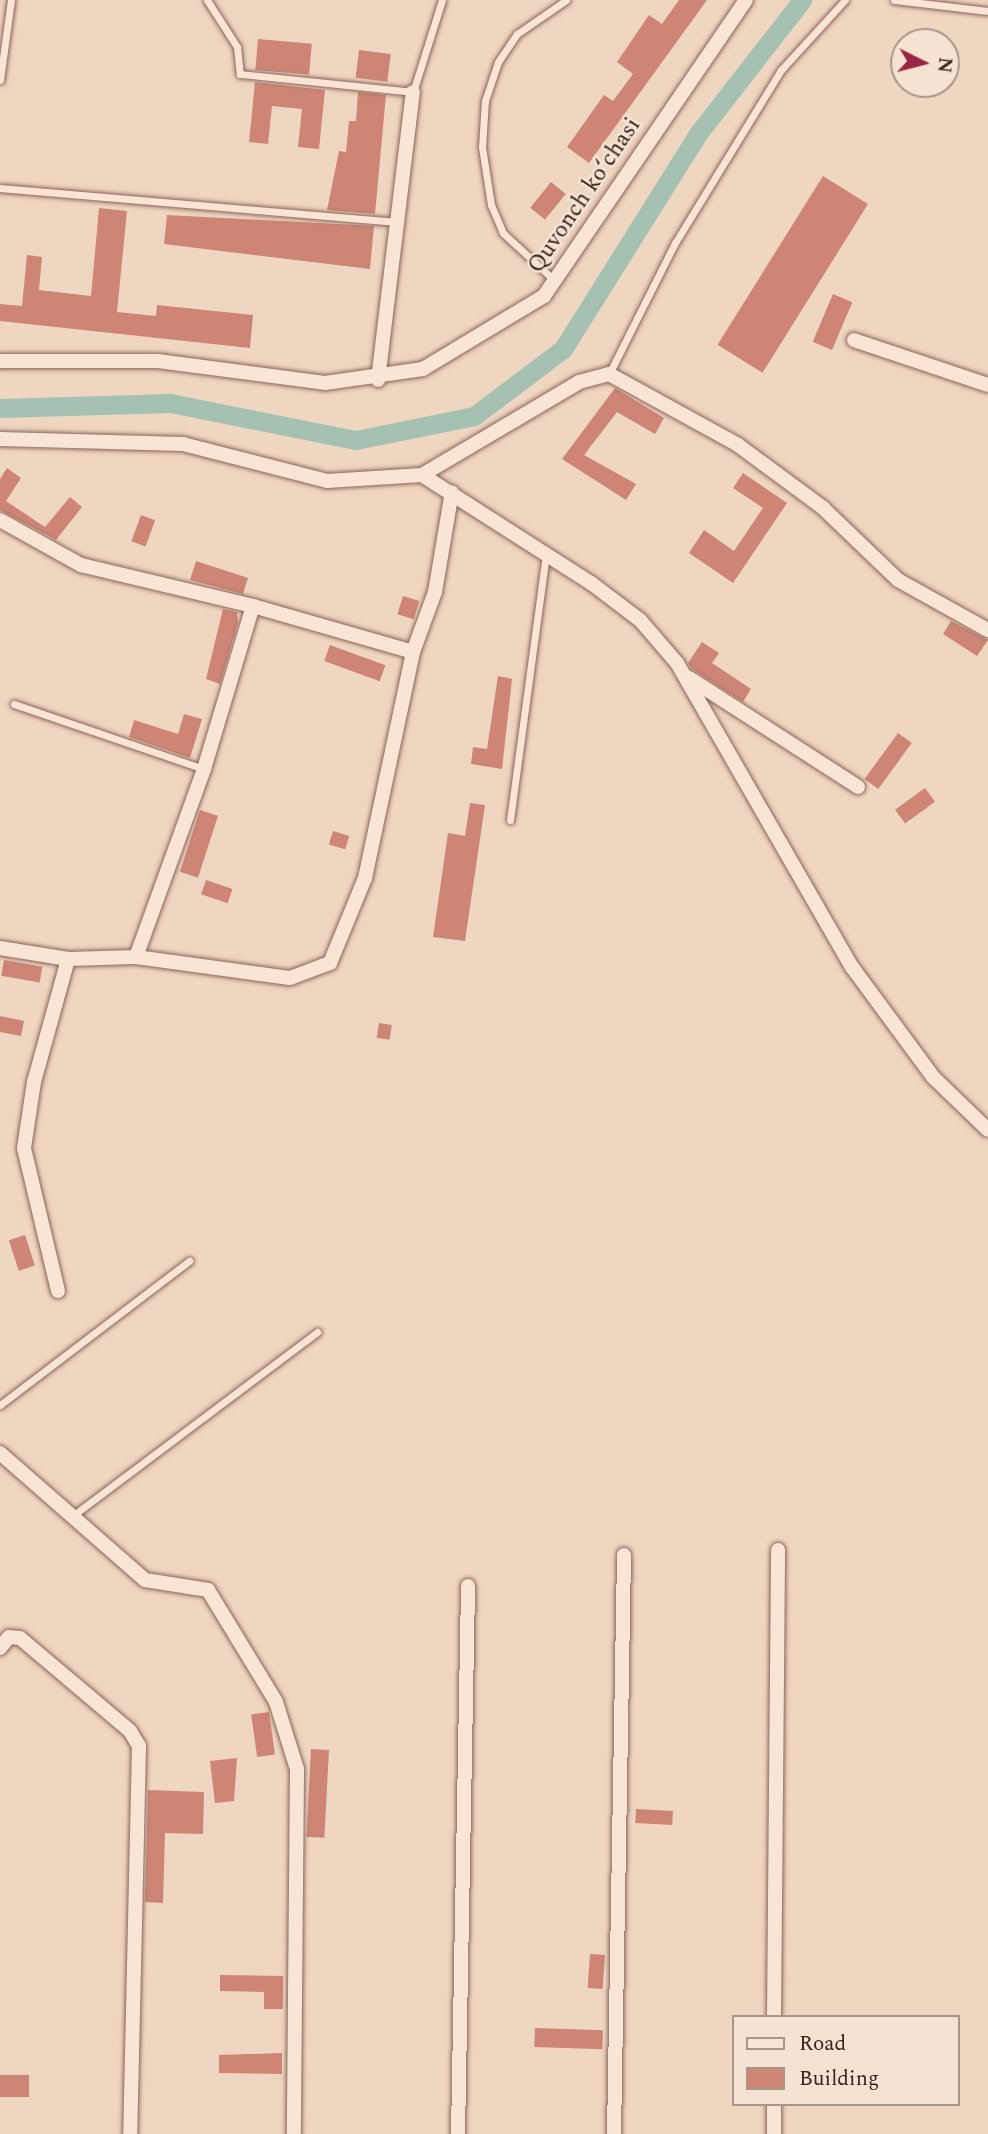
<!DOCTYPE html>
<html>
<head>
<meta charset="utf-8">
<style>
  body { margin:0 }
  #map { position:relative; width:988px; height:2134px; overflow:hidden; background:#efd6c1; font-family:Spectral,serif }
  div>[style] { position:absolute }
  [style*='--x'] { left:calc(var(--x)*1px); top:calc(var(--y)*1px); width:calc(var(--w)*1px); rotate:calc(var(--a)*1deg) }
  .canal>* { height:19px; margin:-9.5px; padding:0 9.5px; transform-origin:9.5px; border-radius:9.5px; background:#a4c1b1 }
  .building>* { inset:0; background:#ce8576; transform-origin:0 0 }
  .roads { filter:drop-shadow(0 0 2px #896658) drop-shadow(0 0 2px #896658) }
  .service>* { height:7px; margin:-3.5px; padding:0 3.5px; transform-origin:3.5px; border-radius:3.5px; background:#fae5d4 }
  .minor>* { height:14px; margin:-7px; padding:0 7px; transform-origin:7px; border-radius:7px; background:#fae5d4 }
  span { translate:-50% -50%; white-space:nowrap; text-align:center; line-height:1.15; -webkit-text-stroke:5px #f6e2d1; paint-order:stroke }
  .street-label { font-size:23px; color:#38231d }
  .legend { position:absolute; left:732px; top:2015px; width:228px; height:91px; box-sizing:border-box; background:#f6e2d1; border:2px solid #aa9689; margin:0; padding:9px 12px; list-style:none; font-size:21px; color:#38231d }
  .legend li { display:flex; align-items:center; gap:14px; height:35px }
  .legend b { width:35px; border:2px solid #aa9689 }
  .north { position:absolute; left:890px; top:28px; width:70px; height:70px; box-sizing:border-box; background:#f6e2d1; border:2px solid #aa9689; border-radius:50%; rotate:96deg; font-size:19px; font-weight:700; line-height:28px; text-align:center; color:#38231d }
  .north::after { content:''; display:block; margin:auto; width:24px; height:32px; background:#9a2643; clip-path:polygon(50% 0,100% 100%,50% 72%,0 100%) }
</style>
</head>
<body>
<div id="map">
  <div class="canal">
    <i style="--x:0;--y:408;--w:170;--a:-1.7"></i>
    <i style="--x:170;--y:403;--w:190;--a:11.3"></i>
    <i style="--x:356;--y:440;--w:120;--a:-11.5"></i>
    <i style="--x:474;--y:416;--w:111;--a:-37"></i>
    <i style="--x:563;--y:349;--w:252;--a:-57.9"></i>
    <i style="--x:697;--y:135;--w:171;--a:-52.1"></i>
  </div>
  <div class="building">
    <i style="clip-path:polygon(679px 0,707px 0,589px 163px,567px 147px,604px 95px,613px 101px,633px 74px,617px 62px,649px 15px,662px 24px)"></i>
    <i style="left:258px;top:39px;width:54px;height:31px;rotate:5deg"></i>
    <i style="left:359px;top:50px;width:32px;height:28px;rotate:7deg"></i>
    <i style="clip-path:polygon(255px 82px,325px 90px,319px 149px,298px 147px,302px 109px,272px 106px,268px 144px,249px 142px)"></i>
    <i style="clip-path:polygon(358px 92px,386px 95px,375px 214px,327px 210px,339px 151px,346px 152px,349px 121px,356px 121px)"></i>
    <i style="left:823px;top:176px;width:53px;height:199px;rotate:32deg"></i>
    <i style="left:551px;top:182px;width:19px;height:33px;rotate:39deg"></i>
    <i style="clip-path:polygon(99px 208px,127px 211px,117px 312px,156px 316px,157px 305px,253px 315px,250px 348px,0 321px,0 304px,22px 306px,27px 255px,42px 257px,39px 290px,91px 296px)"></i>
    <i style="clip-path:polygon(167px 215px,374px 226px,370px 269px,164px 244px)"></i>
    <i style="left:833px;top:294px;width:21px;height:52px;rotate:23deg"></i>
    <i style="clip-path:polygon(615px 388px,664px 418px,655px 434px,617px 412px,584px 455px,636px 484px,626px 500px,562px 459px)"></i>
    <i style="clip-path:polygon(7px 468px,21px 478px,6px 501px,45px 527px,70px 497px,82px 507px,56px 540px,0 510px,0 479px)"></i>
    <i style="clip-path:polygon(743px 473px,787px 503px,733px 583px,689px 553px,704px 530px,734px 551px,763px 508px,733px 488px)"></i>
    <i style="left:141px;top:515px;width:15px;height:28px;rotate:20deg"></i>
    <i style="clip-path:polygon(196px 561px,248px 578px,243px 594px,190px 580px)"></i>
    <i style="left:403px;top:596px;width:17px;height:19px;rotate:17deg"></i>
    <i style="clip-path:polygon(223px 609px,237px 612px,238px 623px,220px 684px,206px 679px)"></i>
    <i style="clip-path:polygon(951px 621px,988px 640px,977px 656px,943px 634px)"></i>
    <i style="clip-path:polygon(702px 642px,719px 653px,712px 663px,751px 689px,743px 702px,692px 669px,688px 663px)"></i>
    <i style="left:330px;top:645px;width:59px;height:17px;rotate:20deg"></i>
    <i style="clip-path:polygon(498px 676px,512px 679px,502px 769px,471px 764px,473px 747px,487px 749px)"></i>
    <i style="clip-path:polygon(184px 714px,202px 719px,190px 758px,129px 737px,134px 720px,178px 734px)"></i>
    <i style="left:898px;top:733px;width:17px;height:57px;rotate:36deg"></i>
    <i style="left:925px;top:788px;width:17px;height:37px;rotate:54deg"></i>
    <i style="clip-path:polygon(470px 803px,485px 805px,465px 941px,433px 937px,448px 833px,465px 836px)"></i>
    <i style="left:200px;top:810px;width:19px;height:65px;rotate:18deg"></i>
    <i style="left:333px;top:831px;width:17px;height:14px;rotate:17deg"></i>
    <i style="left:206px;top:880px;width:28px;height:15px;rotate:19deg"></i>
    <i style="left:4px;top:960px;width:39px;height:16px;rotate:10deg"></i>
    <i style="clip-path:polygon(0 1016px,24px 1021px,21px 1036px,0 1032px)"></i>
    <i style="left:379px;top:1023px;width:13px;height:15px;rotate:9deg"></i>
    <i style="left:25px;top:1235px;width:32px;height:17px;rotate:72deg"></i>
    <i style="left:269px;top:1712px;width:43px;height:18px;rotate:82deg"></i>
    <i style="left:311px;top:1749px;width:18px;height:88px;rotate:3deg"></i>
    <i style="clip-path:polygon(237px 1758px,234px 1801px,215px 1803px,210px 1761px)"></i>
    <i style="clip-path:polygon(148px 1790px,204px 1792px,203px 1834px,165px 1833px,163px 1903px,145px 1902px)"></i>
    <i style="left:636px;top:1809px;width:37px;height:14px;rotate:3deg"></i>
    <i style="left:590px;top:1954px;width:15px;height:34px;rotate:4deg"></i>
    <i style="clip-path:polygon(220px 1975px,283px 1976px,283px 2009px,264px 2009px,264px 1992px,220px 1991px)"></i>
    <i style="left:535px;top:2028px;width:68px;height:19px;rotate:2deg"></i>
    <i style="clip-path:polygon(282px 2053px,282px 2074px,219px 2073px,219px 2055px)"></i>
    <i style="left:0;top:2075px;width:29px;height:22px"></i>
  </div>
  <div class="roads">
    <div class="service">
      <i style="--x:207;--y:0;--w:56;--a:57.4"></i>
      <i style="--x:237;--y:47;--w:27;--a:84"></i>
      <i style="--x:240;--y:74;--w:174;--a:5.9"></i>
      <i style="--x:413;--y:92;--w:96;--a:-72.5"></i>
      <i style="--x:894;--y:0;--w:95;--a:6.7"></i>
      <i style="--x:0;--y:80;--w:81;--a:-82.2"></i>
      <i style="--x:0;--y:188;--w:398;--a:4.9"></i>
      <i style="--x:555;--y:281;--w:71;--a:-137.3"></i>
      <i style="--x:503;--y:233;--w:30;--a:-113"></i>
      <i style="--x:491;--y:205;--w:59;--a:-98.8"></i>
      <i style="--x:482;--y:147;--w:46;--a:-86.3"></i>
      <i style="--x:485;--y:101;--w:41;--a:-71.6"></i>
      <i style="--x:498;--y:62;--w:34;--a:-56"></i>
      <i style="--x:517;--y:34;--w:60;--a:-34.8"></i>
      <i style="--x:609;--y:374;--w:147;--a:-63.3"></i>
      <i style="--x:675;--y:243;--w:203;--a:-58.5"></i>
      <i style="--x:781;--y:70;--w:95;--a:-47.6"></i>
      <i style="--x:14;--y:704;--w:201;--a:18.9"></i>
      <i style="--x:510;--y:820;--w:268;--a:-82.3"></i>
      <i style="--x:0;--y:1405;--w:238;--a:-37.3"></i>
      <i style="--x:71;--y:1517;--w:308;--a:-36.9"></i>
    </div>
    <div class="minor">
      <i style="--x:854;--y:340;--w:141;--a:18.6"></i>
      <i style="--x:0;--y:361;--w:158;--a:0"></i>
      <i style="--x:158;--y:361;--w:168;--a:7.5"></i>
      <i style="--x:325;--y:383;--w:99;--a:-8.1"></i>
      <i style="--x:423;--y:369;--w:141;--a:-31.1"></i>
      <i style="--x:544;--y:296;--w:358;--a:-55.7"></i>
      <i style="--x:378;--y:380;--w:290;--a:-83.1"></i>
      <i style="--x:0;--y:439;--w:183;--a:1.6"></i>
      <i style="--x:183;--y:444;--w:149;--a:14.4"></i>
      <i style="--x:327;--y:481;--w:95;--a:-3.6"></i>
      <i style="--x:422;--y:475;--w:201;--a:32.6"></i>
      <i style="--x:591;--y:583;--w:61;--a:37.1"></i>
      <i style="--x:640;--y:620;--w:57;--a:49.3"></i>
      <i style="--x:677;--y:663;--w:351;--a:60.1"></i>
      <i style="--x:852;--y:967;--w:137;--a:53.6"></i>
      <i style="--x:933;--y:1077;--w:76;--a:43.9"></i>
      <i style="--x:422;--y:475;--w:182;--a:-30.6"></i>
      <i style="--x:579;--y:382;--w:31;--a:-15"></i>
      <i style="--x:609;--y:374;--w:147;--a:28.8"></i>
      <i style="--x:738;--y:445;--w:106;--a:36.5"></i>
      <i style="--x:823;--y:508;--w:104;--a:43.8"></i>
      <i style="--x:898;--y:580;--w:103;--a:29.1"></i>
      <i style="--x:0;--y:520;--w:93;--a:29.1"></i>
      <i style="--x:81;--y:565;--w:177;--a:13.4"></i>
      <i style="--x:689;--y:678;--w:201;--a:32.8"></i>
      <i style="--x:0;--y:948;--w:69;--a:9.2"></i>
      <i style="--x:136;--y:957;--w:155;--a:7.8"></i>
      <i style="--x:290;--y:978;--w:43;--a:-20.6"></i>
      <i style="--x:330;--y:963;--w:92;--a:-67.6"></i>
      <i style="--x:365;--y:878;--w:231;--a:-78"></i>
      <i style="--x:58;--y:1291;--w:147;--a:-103.4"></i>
      <i style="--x:24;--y:1148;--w:67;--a:-81.4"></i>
      <i style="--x:34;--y:1082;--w:128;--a:-74.5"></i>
      <i style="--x:68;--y:959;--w:68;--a:-1.7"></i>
      <i style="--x:136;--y:957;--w:200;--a:-70.1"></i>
      <i style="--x:204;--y:769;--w:170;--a:-73.3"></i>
      <i style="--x:253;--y:606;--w:166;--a:16"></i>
      <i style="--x:413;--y:652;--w:64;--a:-69.9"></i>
      <i style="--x:435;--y:592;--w:101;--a:-80.4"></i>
      <i style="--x:0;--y:1453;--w:193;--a:41.2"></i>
      <i style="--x:145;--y:1580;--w:64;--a:9"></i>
      <i style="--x:208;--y:1590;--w:131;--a:58.7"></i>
      <i style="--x:276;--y:1702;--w:70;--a:72.6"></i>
      <i style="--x:297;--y:1769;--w:365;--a:90.5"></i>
      <i style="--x:0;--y:1648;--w:14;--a:-51"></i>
      <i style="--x:9;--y:1637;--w:11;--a:5"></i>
      <i style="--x:20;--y:1638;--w:144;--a:40.2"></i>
      <i style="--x:130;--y:1731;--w:17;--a:59"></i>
      <i style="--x:139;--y:1746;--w:388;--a:91.3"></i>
      <i style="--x:774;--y:2017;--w:467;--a:-89.5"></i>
      <i style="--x:458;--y:2134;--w:548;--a:-88.95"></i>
      <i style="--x:614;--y:2134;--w:579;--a:-89.01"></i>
      <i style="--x:774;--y:2134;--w:30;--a:-90"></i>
    </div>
  </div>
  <div class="street-label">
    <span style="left:585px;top:196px;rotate:-56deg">Quvonch koʻchasi</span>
  </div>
  <ul class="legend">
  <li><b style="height:9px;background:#fae5d4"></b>Road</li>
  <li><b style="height:19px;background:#ce8576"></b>Building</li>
  </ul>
  <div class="north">N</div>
</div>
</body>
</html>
